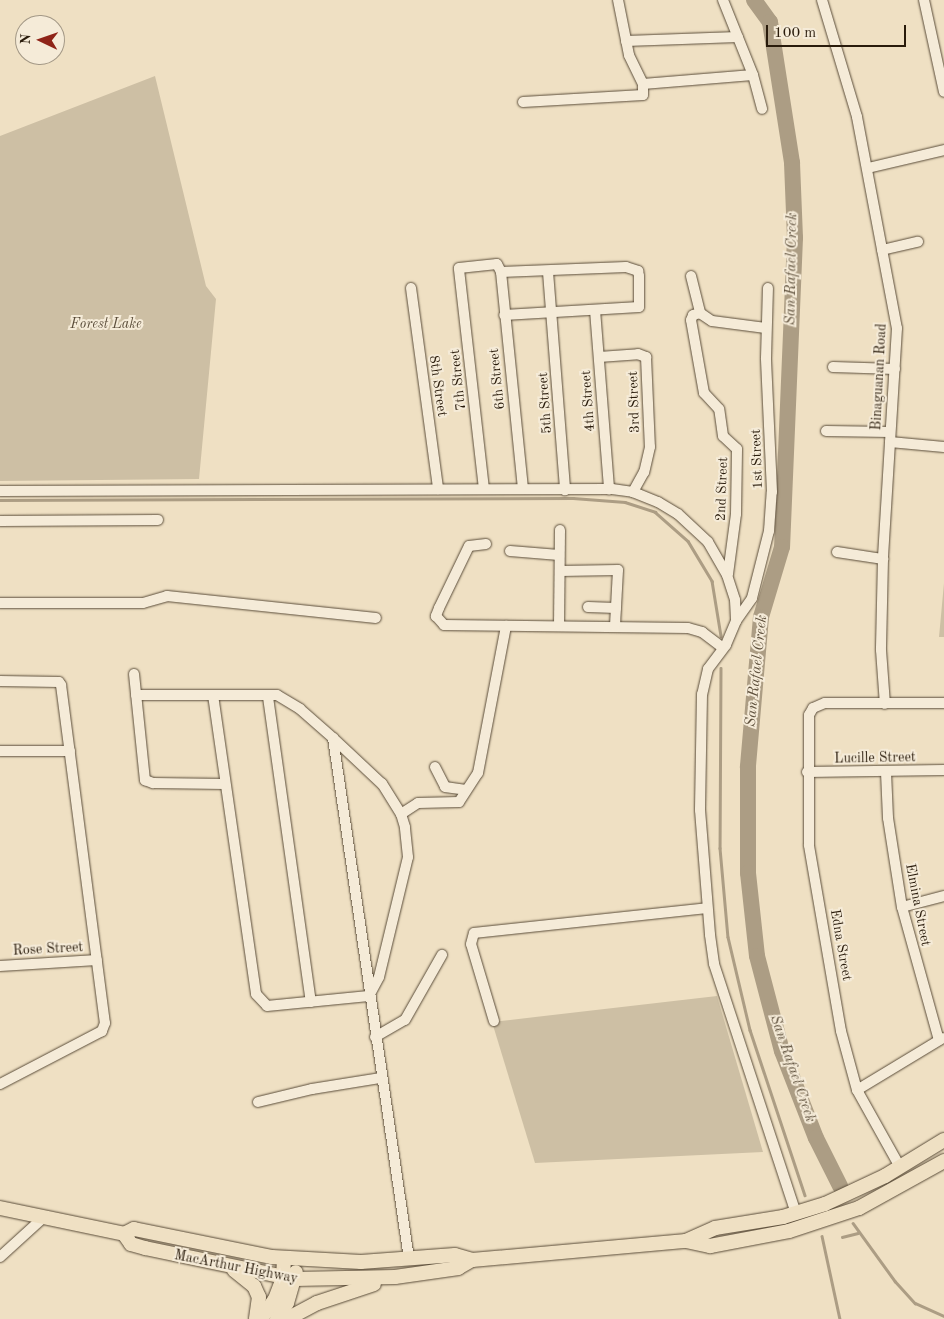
<!DOCTYPE html>
<html>
<head>
<meta charset="utf-8">
<style>
  body { margin:0 }
  #map { position:relative; width:944px; height:1319px; overflow:hidden; background:#efe0c3; font-family:"Old Standard TT",serif }
  div>[style] { position:absolute }
  [style*='--x'] { left:calc(var(--x)*1px); top:calc(var(--y)*1px); width:calc(var(--w)*1px); rotate:calc(var(--a)*1deg) }
  .green>* { inset:0; background:#cdbfa4 }
  .stream>* { height:2.5px; margin:-1.25px; padding:0 1.25px; transform-origin:1.25px; border-radius:1.25px; background:#ac9d84 }
  .river>* { height:16px; margin:-8px; padding:0 8px; transform-origin:8px; border-radius:8px; background:#ac9d84 }
  .roads { filter:drop-shadow(0 0 1px #5a4c39) drop-shadow(0 0 1px #5a4c39) }
  .minor>* { height:10px; margin:-5px; padding:0 5px; transform-origin:5px; border-radius:5px; background:#f5ebd8 }
  .highway>* { height:14px; margin:-7px; padding:0 7px; transform-origin:7px; border-radius:7px; background:#efe0c3 }
  span { translate:-50% -50%; white-space:nowrap; text-align:center; line-height:1.15; -webkit-text-stroke:4px #f5ebd8; paint-order:stroke }
  .park-label { font-size:14px; color:#5a4c39; font-style:italic }
  .street-label { font-size:14px; color:#291b0b }
  .water-label { font-size:15px; color:#5d4f3b; font-style:italic }
  .north { position:absolute; left:15px; top:15px; width:50px; height:50px; box-sizing:border-box; background:#f5ebd8; border:1px solid #a39886; border-radius:50%; rotate:273deg; font-size:14px; font-weight:700; line-height:20px; text-align:center; color:#291b0b }
  .north::after { content:''; display:block; margin:auto; width:18px; height:22px; background:#8f2418; clip-path:polygon(50% 0,100% 100%,50% 72%,0 100%) }
  .scale { position:absolute; left:766px; top:25px; width:140px; height:22px; box-sizing:border-box; border:2px solid #291b0b; border-top:0; padding-left:6px; font-size:15px; line-height:18px; white-space:nowrap; color:#291b0b; -webkit-text-stroke:4px #f5ebd8; paint-order:stroke }
</style>
</head>
<body>
<div id="map">
  <div class="green">
    <i style="clip-path:polygon(155px 76px,206px 286px,216px 299px,199px 479px,0 481px,0 136px)"></i>
    <i style="clip-path:polygon(944px 583px,944px 637px,939px 637px)"></i>
    <i style="clip-path:polygon(717px 996px,763px 1152px,535px 1163px,492px 1022px)"></i>
  </div>
  <div class="stream">
    <i style="--x:0;--y:500;--w:573;--a:-0.2"></i>
    <i style="--x:573;--y:498;--w:52;--a:4.4"></i>
    <i style="--x:625;--y:502;--w:32;--a:18"></i>
    <i style="--x:655;--y:512;--w:44;--a:41.3"></i>
    <i style="--x:688;--y:541;--w:47;--a:59"></i>
    <i style="--x:712;--y:581;--w:56;--a:80.7"></i>
    <i style="--x:721;--y:668;--w:180;--a:90.3"></i>
    <i style="--x:720;--y:848;--w:89;--a:84.9"></i>
    <i style="--x:728;--y:937;--w:96;--a:76.7"></i>
    <i style="--x:750;--y:1030;--w:174;--a:71.6"></i>
    <i style="--x:853;--y:1223;--w:72;--a:54.1"></i>
    <i style="--x:895;--y:1281;--w:30;--a:48"></i>
    <i style="--x:915;--y:1303;--w:32;--a:24"></i>
    <i style="--x:822;--y:1236;--w:85;--a:77.8"></i>
    <i style="--x:842;--y:1237;--w:16;--a:-14"></i>
  </div>
  <div class="river">
    <i style="--x:754;--y:0;--w:27;--a:54"></i>
    <i style="--x:770;--y:22;--w:143;--a:81.1"></i>
    <i style="--x:792;--y:163;--w:75;--a:87.7"></i>
    <i style="--x:795;--y:238;--w:309;--a:92.4"></i>
    <i style="--x:782;--y:547;--w:73;--a:106.7"></i>
    <i style="--x:761;--y:617;--w:151;--a:95"></i>
    <i style="--x:748;--y:767;--w:106;--a:90"></i>
    <i style="--x:748;--y:873;--w:83;--a:83.8"></i>
    <i style="--x:757;--y:956;--w:98;--a:75.3"></i>
    <i style="--x:782;--y:1051;--w:93;--a:68.7"></i>
    <i style="--x:816;--y:1138;--w:54;--a:63.4"></i>
  </div>
  <div class="roads">
    <div class="minor">
      <i style="--x:723;--y:0;--w:81;--a:68.2"></i>
      <i style="--x:753;--y:75;--w:35;--a:75"></i>
      <i style="--x:822;--y:0;--w:122;--a:73.3"></i>
      <i style="--x:857;--y:117;--w:215;--a:79.3"></i>
      <i style="--x:897;--y:328;--w:231;--a:93.5"></i>
      <i style="--x:883;--y:559;--w:91;--a:91.3"></i>
      <i style="--x:881;--y:650;--w:54;--a:85.8"></i>
      <i style="--x:924;--y:0;--w:94;--a:77.7"></i>
      <i style="--x:626;--y:41;--w:112;--a:-2"></i>
      <i style="--x:643;--y:84;--w:110;--a:-4.7"></i>
      <i style="--x:523;--y:102;--w:120;--a:-3.3"></i>
      <i style="--x:643;--y:95;--w:11;--a:-90"></i>
      <i style="--x:643;--y:84;--w:32;--a:-116"></i>
      <i style="--x:629;--y:55;--w:56;--a:-101.3"></i>
      <i style="--x:868;--y:168;--w:78;--a:-13.3"></i>
      <i style="--x:882;--y:250;--w:37;--a:-13"></i>
      <i style="--x:501;--y:272;--w:125;--a:-2.3"></i>
      <i style="--x:626;--y:267;--w:13;--a:18"></i>
      <i style="--x:638;--y:271;--w:5;--a:79"></i>
      <i style="--x:639;--y:276;--w:31;--a:90"></i>
      <i style="--x:639;--y:307;--w:135;--a:176.6"></i>
      <i style="--x:548;--y:272;--w:219;--a:85.5"></i>
      <i style="--x:691;--y:276;--w:38;--a:76"></i>
      <i style="--x:411;--y:288;--w:203;--a:82.3"></i>
      <i style="--x:595;--y:310;--w:180;--a:85.5"></i>
      <i style="--x:599;--y:357;--w:39;--a:-4"></i>
      <i style="--x:638;--y:354;--w:9;--a:21"></i>
      <i style="--x:646;--y:357;--w:90;--a:87.5"></i>
      <i style="--x:650;--y:447;--w:26;--a:103"></i>
      <i style="--x:644;--y:472;--w:23;--a:119"></i>
      <i style="--x:833;--y:367;--w:62;--a:1.8"></i>
      <i style="--x:826;--y:431;--w:64;--a:0.9"></i>
      <i style="--x:890;--y:442;--w:54;--a:5.3"></i>
      <i style="--x:484;--y:489;--w:222;--a:-96.5"></i>
      <i style="--x:459;--y:268;--w:38;--a:-6"></i>
      <i style="--x:497;--y:264;--w:9;--a:63"></i>
      <i style="--x:501;--y:272;--w:217;--a:84.2"></i>
      <i style="--x:0;--y:491;--w:612;--a:-0.19"></i>
      <i style="--x:612;--y:489;--w:21;--a:8"></i>
      <i style="--x:633;--y:492;--w:27;--a:22"></i>
      <i style="--x:658;--y:502;--w:23;--a:31"></i>
      <i style="--x:678;--y:514;--w:41;--a:43"></i>
      <i style="--x:708;--y:542;--w:38;--a:60"></i>
      <i style="--x:727;--y:575;--w:26;--a:72"></i>
      <i style="--x:735;--y:600;--w:21;--a:87"></i>
      <i style="--x:736;--y:621;--w:26;--a:113"></i>
      <i style="--x:726;--y:645;--w:30;--a:127"></i>
      <i style="--x:708;--y:669;--w:26;--a:103"></i>
      <i style="--x:702;--y:694;--w:116;--a:91"></i>
      <i style="--x:700;--y:810;--w:125;--a:85.4"></i>
      <i style="--x:710;--y:935;--w:29;--a:82"></i>
      <i style="--x:714;--y:964;--w:263;--a:71.8"></i>
      <i style="--x:0;--y:521;--w:158;--a:-0.4"></i>
      <i style="--x:486;--y:544;--w:17;--a:173"></i>
      <i style="--x:469;--y:546;--w:69;--a:115.8"></i>
      <i style="--x:439;--y:608;--w:9;--a:111"></i>
      <i style="--x:436;--y:616;--w:12;--a:48"></i>
      <i style="--x:444;--y:625;--w:244;--a:0.7"></i>
      <i style="--x:688;--y:628;--w:15;--a:16"></i>
      <i style="--x:702;--y:632;--w:26;--a:37"></i>
      <i style="--x:510;--y:551;--w:49;--a:4.7"></i>
      <i style="--x:837;--y:552;--w:47;--a:8.7"></i>
      <i style="--x:560;--y:571;--w:58;--a:-1"></i>
      <i style="--x:618;--y:570;--w:56;--a:93.1"></i>
      <i style="--x:728;--y:574;--w:61;--a:-82.4"></i>
      <i style="--x:736;--y:514;--w:65;--a:-89.1"></i>
      <i style="--x:737;--y:449;--w:19;--a:-137"></i>
      <i style="--x:723;--y:436;--w:27;--a:-98"></i>
      <i style="--x:719;--y:409;--w:22;--a:-133"></i>
      <i style="--x:704;--y:393;--w:74;--a:-100.1"></i>
      <i style="--x:691;--y:320;--w:5;--a:-68"></i>
      <i style="--x:693;--y:315;--w:7;--a:-16"></i>
      <i style="--x:700;--y:313;--w:14;--a:34"></i>
      <i style="--x:712;--y:321;--w:54;--a:7.4"></i>
      <i style="--x:0;--y:603;--w:143;--a:0"></i>
      <i style="--x:143;--y:603;--w:25;--a:-16"></i>
      <i style="--x:167;--y:596;--w:210;--a:6"></i>
      <i style="--x:588;--y:607;--w:28;--a:2"></i>
      <i style="--x:736;--y:621;--w:28;--a:-55"></i>
      <i style="--x:752;--y:598;--w:69;--a:-75.8"></i>
      <i style="--x:769;--y:531;--w:39;--a:-86"></i>
      <i style="--x:772;--y:492;--w:134;--a:-92.6"></i>
      <i style="--x:766;--y:358;--w:70;--a:-88.4"></i>
      <i style="--x:559;--y:626;--w:96;--a:-89.4"></i>
      <i style="--x:134;--y:674;--w:107;--a:84.1"></i>
      <i style="--x:145;--y:780;--w:9;--a:21"></i>
      <i style="--x:153;--y:783;--w:72;--a:0.8"></i>
      <i style="--x:0;--y:681;--w:59;--a:1"></i>
      <i style="--x:59;--y:682;--w:4;--a:56"></i>
      <i style="--x:61;--y:685;--w:341;--a:82.6"></i>
      <i style="--x:105;--y:1023;--w:9;--a:111"></i>
      <i style="--x:102;--y:1031;--w:115;--a:152.5"></i>
      <i style="--x:136;--y:695;--w:141;--a:0"></i>
      <i style="--x:277;--y:695;--w:27;--a:31"></i>
      <i style="--x:300;--y:709;--w:44;--a:41.3"></i>
      <i style="--x:333;--y:738;--w:527;--a:81.7"></i>
      <i style="--x:213;--y:695;--w:302;--a:81.8"></i>
      <i style="--x:256;--y:994;--w:16;--a:47"></i>
      <i style="--x:267;--y:1006;--w:102;--a:-5.6"></i>
      <i style="--x:369;--y:996;--w:21;--a:-62"></i>
      <i style="--x:379;--y:977;--w:123;--a:-76.4"></i>
      <i style="--x:408;--y:857;--w:30;--a:-96"></i>
      <i style="--x:405;--y:827;--w:14;--a:-107"></i>
      <i style="--x:401;--y:814;--w:36;--a:-122"></i>
      <i style="--x:382;--y:784;--w:67;--a:-136.8"></i>
      <i style="--x:268;--y:697;--w:308;--a:82"></i>
      <i style="--x:0;--y:751;--w:70;--a:0"></i>
      <i style="--x:435;--y:767;--w:22;--a:63"></i>
      <i style="--x:445;--y:787;--w:21;--a:8"></i>
      <i style="--x:807;--y:772;--w:137;--a:-0.8"></i>
      <i style="--x:886;--y:772;--w:46;--a:87.5"></i>
      <i style="--x:888;--y:818;--w:90;--a:81.1"></i>
      <i style="--x:902;--y:907;--w:138;--a:74.5"></i>
      <i style="--x:401;--y:814;--w:20;--a:-33"></i>
      <i style="--x:418;--y:803;--w:41;--a:-1.4"></i>
      <i style="--x:459;--y:802;--w:35;--a:-57"></i>
      <i style="--x:478;--y:773;--w:150;--a:-79.2"></i>
      <i style="--x:902;--y:907;--w:43;--a:-14.7"></i>
      <i style="--x:0;--y:966;--w:97;--a:-3.5"></i>
      <i style="--x:494;--y:1021;--w:80;--a:-106.6"></i>
      <i style="--x:471;--y:944;--w:11;--a:-75"></i>
      <i style="--x:474;--y:933;--w:234;--a:-6.1"></i>
      <i style="--x:375;--y:1037;--w:34;--a:-30"></i>
      <i style="--x:405;--y:1020;--w:75;--a:-60.4"></i>
      <i style="--x:857;--y:1090;--w:100;--a:-31.2"></i>
      <i style="--x:258;--y:1102;--w:56;--a:-13.5"></i>
      <i style="--x:312;--y:1089;--w:70;--a:-9.1"></i>
      <i style="--x:900;--y:1167;--w:88;--a:-119.2"></i>
      <i style="--x:857;--y:1090;--w:61;--a:-105.2"></i>
      <i style="--x:841;--y:1031;--w:189;--a:-99.8"></i>
      <i style="--x:809;--y:845;--w:130;--a:-90"></i>
      <i style="--x:809;--y:715;--w:8;--a:-60"></i>
      <i style="--x:813;--y:708;--w:13;--a:-23"></i>
      <i style="--x:825;--y:703;--w:119;--a:0"></i>
      <i style="--x:0;--y:1257;--w:59;--a:-42.3"></i>
    </div>
    <div class="highway">
      <i style="--x:0;--y:1208;--w:127;--a:11.8"></i>
      <i style="--x:124;--y:1234;--w:11;--a:-27"></i>
      <i style="--x:134;--y:1229;--w:141;--a:11.5"></i>
      <i style="--x:272;--y:1257;--w:89;--a:3.2"></i>
      <i style="--x:361;--y:1262;--w:94;--a:-4.3"></i>
      <i style="--x:455;--y:1255;--w:18;--a:16"></i>
      <i style="--x:472;--y:1260;--w:215;--a:-5.1"></i>
      <i style="--x:686;--y:1241;--w:25;--a:12"></i>
      <i style="--x:710;--y:1246;--w:80;--a:-10.8"></i>
      <i style="--x:789;--y:1231;--w:74;--a:-18.2"></i>
      <i style="--x:859;--y:1208;--w:97;--a:-28.9"></i>
      <i style="--x:124;--y:1234;--w:12;--a:55"></i>
      <i style="--x:131;--y:1244;--w:15;--a:16"></i>
      <i style="--x:145;--y:1248;--w:153;--a:11.7"></i>
      <i style="--x:295;--y:1279;--w:100;--a:-1.1"></i>
      <i style="--x:395;--y:1277;--w:64;--a:-8.1"></i>
      <i style="--x:458;--y:1268;--w:16;--a:-30"></i>
      <i style="--x:686;--y:1241;--w:32;--a:-24"></i>
      <i style="--x:715;--y:1228;--w:69;--a:-9.2"></i>
      <i style="--x:783;--y:1217;--w:44;--a:-17.2"></i>
      <i style="--x:825;--y:1204;--w:66;--a:-25"></i>
      <i style="--x:885;--y:1176;--w:69;--a:-31.4"></i>
      <i style="--x:234;--y:1270;--w:26;--a:39"></i>
      <i style="--x:254;--y:1286;--w:12;--a:66"></i>
      <i style="--x:259;--y:1297;--w:22;--a:98"></i>
      <i style="--x:261;--y:1319;--w:24;--a:-55"></i>
      <i style="--x:275;--y:1299;--w:22;--a:-69"></i>
      <i style="--x:283;--y:1278;--w:20;--a:-87"></i>
      <i style="--x:277;--y:1319;--w:19;--a:-58"></i>
      <i style="--x:287;--y:1303;--w:32;--a:-74"></i>
      <i style="--x:287;--y:1319;--w:34;--a:-28"></i>
      <i style="--x:317;--y:1303;--w:60;--a:-18.4"></i>
    </div>
  </div>
  <div class="park-label">
    <span style="left:106px;top:324px">Forest Lake</span>
  </div>
  <div class="street-label">
    <span style="left:879px;top:377px;rotate:-87deg">Binaguanan Road</span>
    <span style="left:497px;top:379px;rotate:-96deg">6th Street</span>
    <span style="left:458px;top:380px;rotate:-96deg">7th Street</span>
    <span style="left:438px;top:386px;rotate:82deg">8th Street</span>
    <span style="left:588px;top:401px;rotate:-94deg">4th Street</span>
    <span style="left:634px;top:402px;rotate:-92deg">3rd Street</span>
    <span style="left:545px;top:403px;rotate:-94deg">5th Street</span>
    <span style="left:757px;top:459px;rotate:-92deg">1st Street</span>
    <span style="left:722px;top:489px;rotate:-88deg">2nd Street</span>
    <span style="left:875px;top:758px;rotate:-1deg">Lucille Street</span>
    <span style="left:918px;top:905px;rotate:79deg">Elmina Street</span>
    <span style="left:841px;top:945px;rotate:80deg">Edna Street</span>
    <span style="left:48px;top:949px;rotate:-3deg">Rose Street</span>
    <span style="left:236px;top:1267px;rotate:11deg">MacArthur Highway</span>
  </div>
  <div class="water-label">
    <span style="left:792px;top:269px;rotate:-89deg">San Rafael Creek</span>
    <span style="left:757px;top:671px;rotate:-84deg">San Rafael Creek</span>
    <span style="left:792px;top:1069px;rotate:71deg">San Rafael Creek</span>
  </div>
  <div class="north">N</div>
  <div class="scale">100 m</div>
</div>
</body>
</html>
